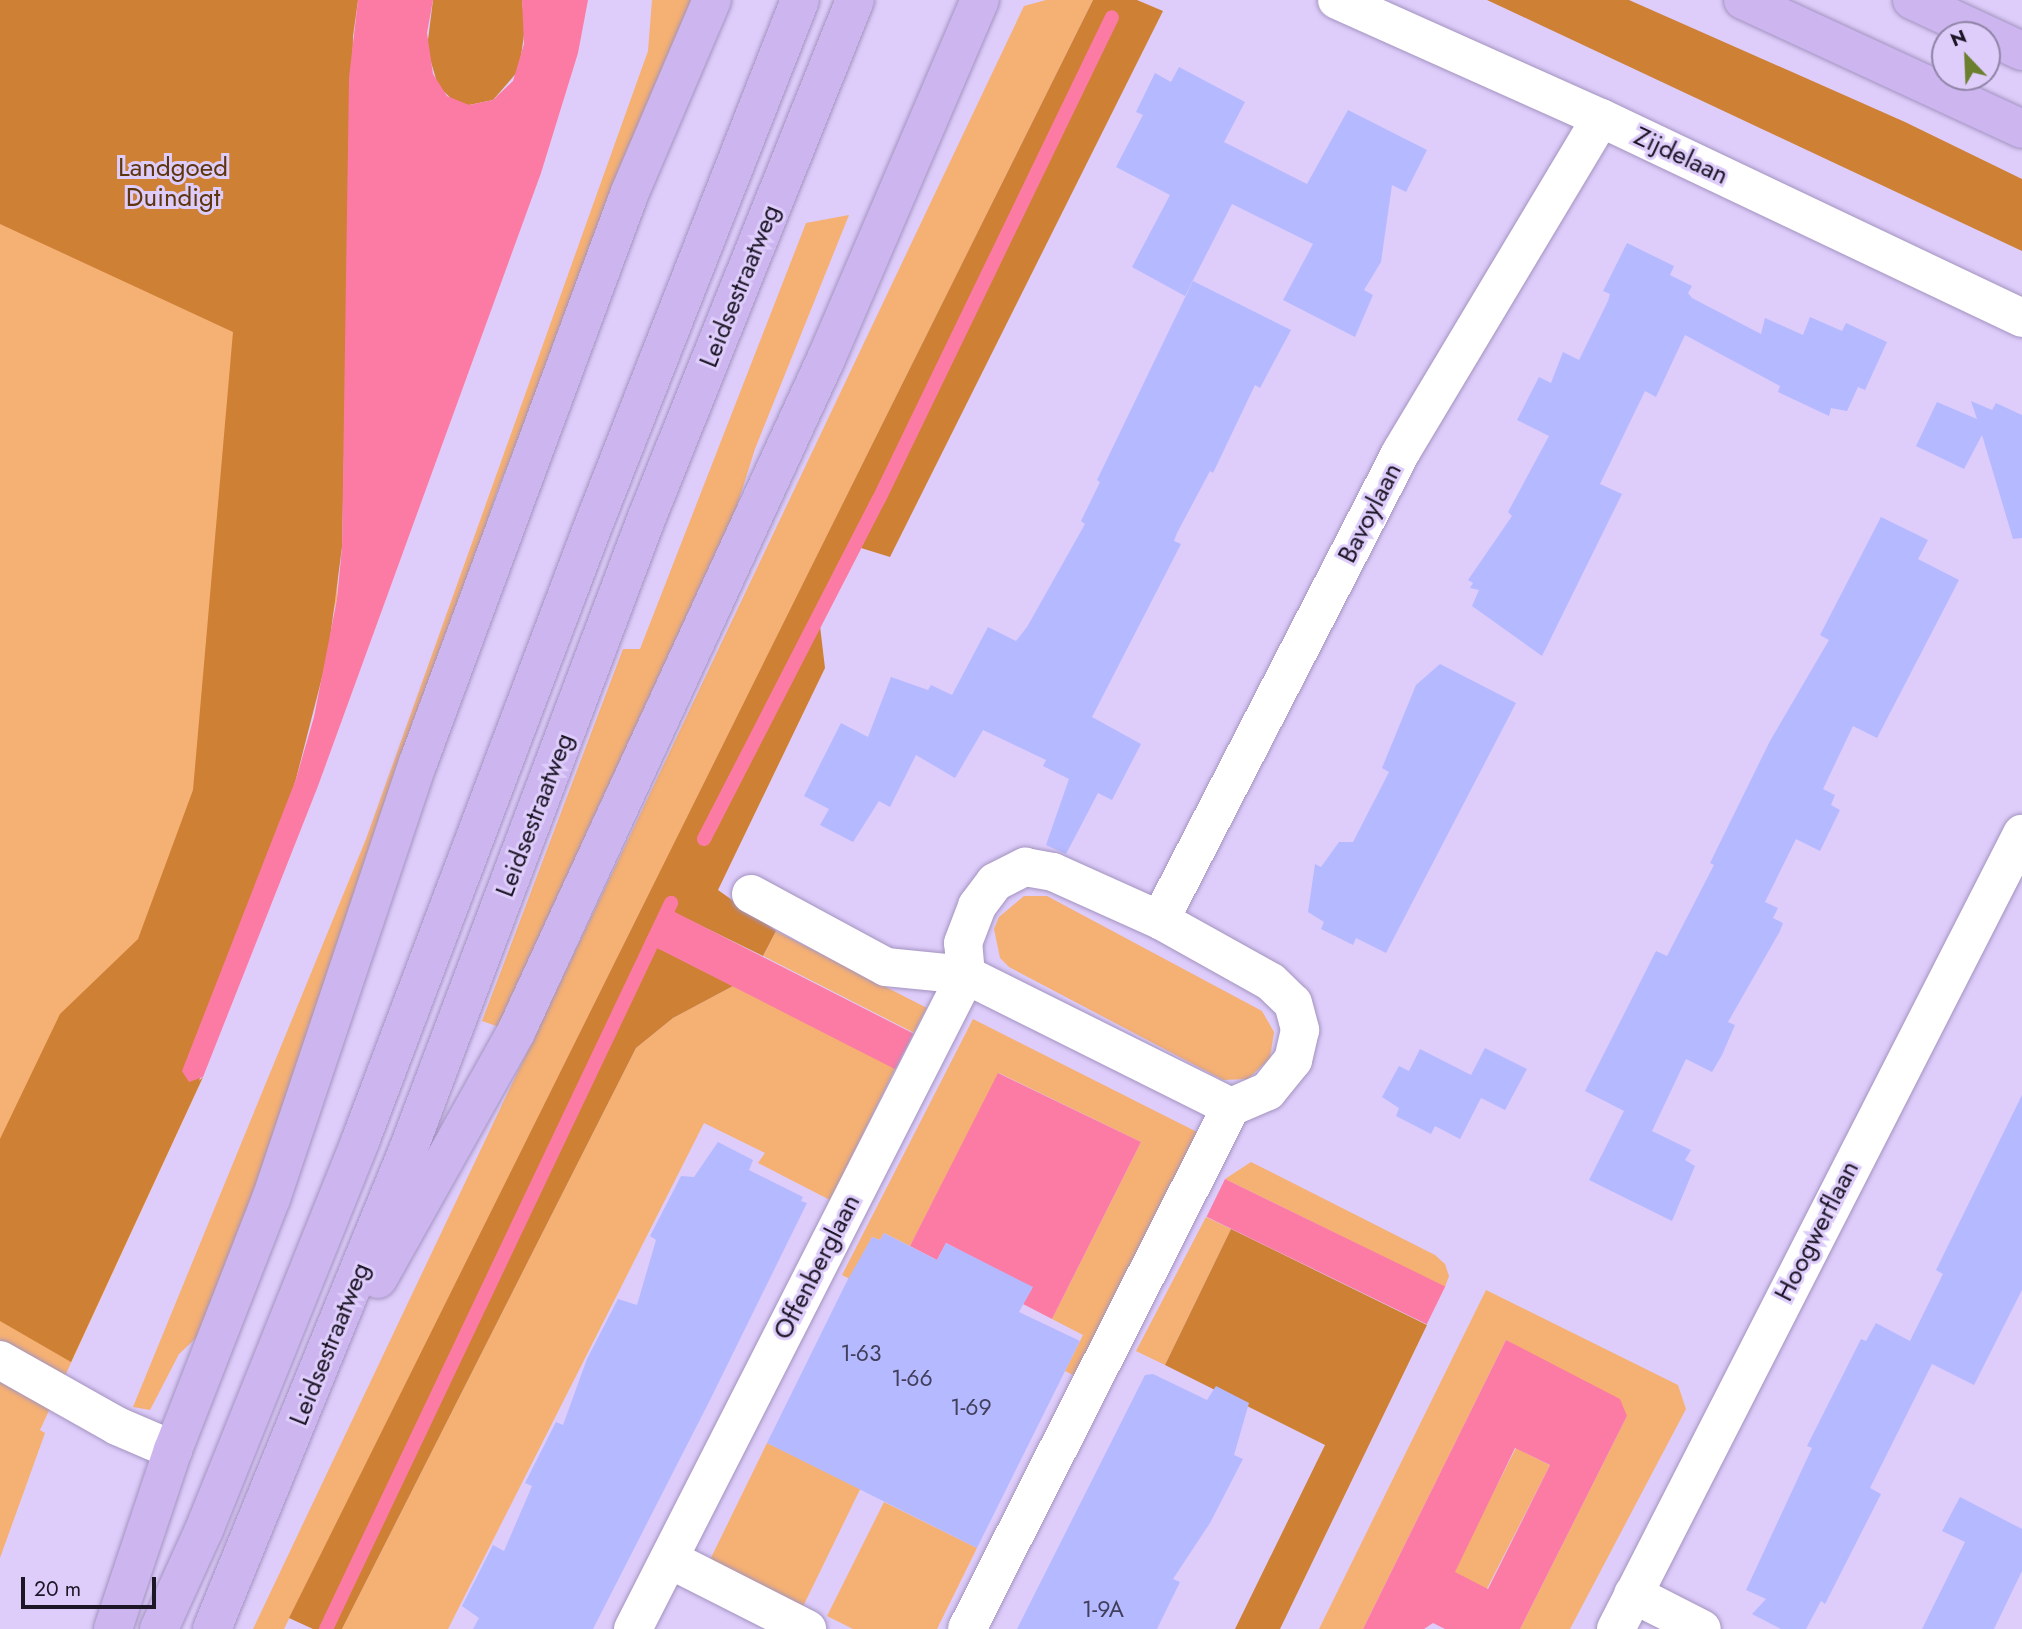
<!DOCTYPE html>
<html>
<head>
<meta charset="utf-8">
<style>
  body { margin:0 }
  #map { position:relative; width:2022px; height:1629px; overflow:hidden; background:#decdfb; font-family:Jost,sans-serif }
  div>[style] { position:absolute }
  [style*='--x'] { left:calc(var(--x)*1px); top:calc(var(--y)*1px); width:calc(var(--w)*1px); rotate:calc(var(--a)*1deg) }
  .green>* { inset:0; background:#f5b073; transform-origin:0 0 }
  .forest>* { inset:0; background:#ce8035 }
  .water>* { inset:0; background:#fc7ba5; transform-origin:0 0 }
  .stream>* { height:14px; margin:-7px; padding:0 7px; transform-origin:7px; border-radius:7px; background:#fc7ba5 }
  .building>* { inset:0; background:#b5b9ff }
  .roads { filter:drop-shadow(0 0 2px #a393bf) drop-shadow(0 0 2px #a393bf) }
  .minor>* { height:38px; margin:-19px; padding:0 19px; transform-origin:19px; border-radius:19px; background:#fff }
  .major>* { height:38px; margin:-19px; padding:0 19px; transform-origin:19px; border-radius:19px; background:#cdb5f0 }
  span { translate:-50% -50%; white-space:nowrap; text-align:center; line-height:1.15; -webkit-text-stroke:6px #decdfb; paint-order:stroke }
  .number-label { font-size:23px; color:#423f5c }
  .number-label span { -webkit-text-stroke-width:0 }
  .street-label { font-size:26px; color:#1c1626 }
  .park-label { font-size:26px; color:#5e360d }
  .north { position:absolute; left:1931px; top:21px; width:70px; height:70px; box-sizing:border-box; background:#decdfb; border:2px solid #9084a6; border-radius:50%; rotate:337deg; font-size:19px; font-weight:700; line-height:28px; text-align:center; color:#1c1626 }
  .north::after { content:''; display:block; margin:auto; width:24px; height:32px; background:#6c7f2f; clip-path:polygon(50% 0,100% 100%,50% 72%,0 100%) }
  .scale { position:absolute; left:21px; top:1577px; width:135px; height:32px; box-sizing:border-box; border:4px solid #1c1626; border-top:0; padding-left:9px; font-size:21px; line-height:24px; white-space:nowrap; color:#1c1626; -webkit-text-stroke:5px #decdfb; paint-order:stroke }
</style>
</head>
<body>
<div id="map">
  <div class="green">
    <i style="clip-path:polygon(0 0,358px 0,353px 36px,337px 599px,199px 1081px,203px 1077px,40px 1430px,45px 1433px,0 1558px)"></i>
    <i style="clip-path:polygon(652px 0,693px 0,497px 492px,348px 944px,211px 1324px,179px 1354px,150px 1410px,133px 1407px,366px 839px,648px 51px)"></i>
    <i style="clip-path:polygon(1046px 0,1093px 0,284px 1629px,253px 1629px,1024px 6px)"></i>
    <i style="clip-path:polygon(849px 215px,755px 449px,719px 563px,502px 1028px,482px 1021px,623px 649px,640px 649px,806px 223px)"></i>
    <i style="clip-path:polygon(1024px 896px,1047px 896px,1262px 1011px,1274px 1032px,1270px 1058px,1248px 1079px,1223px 1080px,1009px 967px,1000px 958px,994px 929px,999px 917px)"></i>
    <i style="left:776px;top:931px;width:169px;height:28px;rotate:27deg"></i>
    <i style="clip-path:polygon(733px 986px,896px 1067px,830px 1200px,758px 1163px,765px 1153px,704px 1123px,448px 1629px,342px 1629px,636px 1048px,673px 1018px)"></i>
    <i style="clip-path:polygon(973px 1019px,1199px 1133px,1075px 1376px,1065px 1371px,1083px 1335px,1052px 1319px,1141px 1142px,999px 1073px,910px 1246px,884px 1233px,880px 1240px,872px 1237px,850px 1279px,842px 1275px)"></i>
    <i style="clip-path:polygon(1251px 1162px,1435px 1255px,1445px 1264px,1449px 1276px,1445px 1287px,1225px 1179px)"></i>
    <i style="clip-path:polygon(1206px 1217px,1231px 1229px,1165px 1365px,1136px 1351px)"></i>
    <i style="clip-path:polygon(1486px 1290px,1678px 1385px,1686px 1409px,1570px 1629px,1520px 1629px,1627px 1416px,1506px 1340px,1363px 1629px,1319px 1629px)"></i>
    <i style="left:767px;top:1443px;width:104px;height:130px;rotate:26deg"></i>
    <i style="left:1516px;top:1448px;width:38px;height:139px;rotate:27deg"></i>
    <i style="clip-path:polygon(884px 1502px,977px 1548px,937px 1629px,853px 1629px,827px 1616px)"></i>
  </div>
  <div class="forest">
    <i style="clip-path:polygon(0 0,358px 0,353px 36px,342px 547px,328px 654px,296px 779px,199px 1081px,203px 1077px,71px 1362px,0 1321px,0 1139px,60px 1014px,138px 939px,193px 790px,233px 332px,0 224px)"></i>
    <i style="clip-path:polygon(433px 0,522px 0,525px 28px,519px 70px,493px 100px,469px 105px,456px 103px,438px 86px,427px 48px)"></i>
    <i style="clip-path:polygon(1093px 0,1137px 0,1163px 11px,890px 557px,861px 548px,820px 626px,825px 668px,718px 890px,776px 931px,763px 956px,663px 907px,646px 942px,733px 986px,673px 1018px,636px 1048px,342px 1629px,313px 1629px,289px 1618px)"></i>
    <i style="clip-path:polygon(1487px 0,1629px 0,1905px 122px,2022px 179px,2022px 251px)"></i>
    <i style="clip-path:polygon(1231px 1229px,1427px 1325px,1280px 1629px,1235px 1629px,1325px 1445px,1165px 1365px)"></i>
  </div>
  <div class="water">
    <i style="clip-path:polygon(358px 0,433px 0,427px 33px,433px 74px,447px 96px,469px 105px,493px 100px,513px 81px,524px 44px,522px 0,588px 0,578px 53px,541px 173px,318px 786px,203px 1077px,189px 1082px,182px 1071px,296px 779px,314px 717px,337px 599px,342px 547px,349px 78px)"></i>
    <i style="left:663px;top:906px;width:281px;height:40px;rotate:27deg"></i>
    <i style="clip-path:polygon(998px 1073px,1141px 1142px,1052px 1319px,1023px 1304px,1032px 1288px,946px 1243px,937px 1260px,910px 1246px)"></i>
    <i style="left:1225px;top:1179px;width:245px;height:42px;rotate:26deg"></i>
    <i style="clip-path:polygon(evenodd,1506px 1340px,1620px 1399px,1627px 1416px,1520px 1629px,1445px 1629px,1433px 1623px,1424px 1629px,1363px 1629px,1506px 1340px,1515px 1448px,1550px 1465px,1488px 1589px,1455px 1572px,1515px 1448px)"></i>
  </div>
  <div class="stream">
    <i style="--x:704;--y:839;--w:382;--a:-62.8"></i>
    <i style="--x:879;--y:499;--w:535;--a:-64.2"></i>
    <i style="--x:326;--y:1629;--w:804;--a:-64.58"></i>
  </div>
  <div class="building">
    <i style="clip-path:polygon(1179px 67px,1245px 102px,1224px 142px,1307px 184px,1348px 110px,1427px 150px,1406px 192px,1392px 185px,1381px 262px,1364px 290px,1373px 295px,1355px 337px,1283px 300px,1313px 244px,1232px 204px,1185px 296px,1132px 267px,1170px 195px,1116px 167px,1143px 115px,1136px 112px,1155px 73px,1171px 82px)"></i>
    <i style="clip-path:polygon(1627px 243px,1674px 266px,1670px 275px,1692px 286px,1688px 293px,1692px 298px,1761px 334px,1765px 318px,1803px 335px,1810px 317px,1842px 331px,1846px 323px,1887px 342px,1865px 390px,1858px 387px,1847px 411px,1831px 408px,1829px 416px,1778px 392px,1780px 386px,1685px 335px,1656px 397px,1645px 391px,1600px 484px,1622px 494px,1542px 656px,1472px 606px,1479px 590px,1470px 588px,1473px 583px,1468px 580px,1512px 516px,1508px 512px,1549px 436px,1517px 420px,1539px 377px,1551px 383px,1563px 352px,1579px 360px,1608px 301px,1610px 294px,1603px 291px)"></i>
    <i style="clip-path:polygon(1193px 281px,1291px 330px,1260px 388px,1255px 385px,1213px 473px,1210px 471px,1177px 533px,1174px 541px,1181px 544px,1092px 717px,1141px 744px,1112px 800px,1098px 793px,1066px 854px,1046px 845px,1069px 779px,1043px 766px,1046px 760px,983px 730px,955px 778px,916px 755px,890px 807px,879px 801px,853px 842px,820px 825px,829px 809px,804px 796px,841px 723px,868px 737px,891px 677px,928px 690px,931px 685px,952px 695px,988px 627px,1016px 641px,1027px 627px,1085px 524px,1081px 521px,1100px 482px,1097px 480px)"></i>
    <i style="clip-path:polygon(1971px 401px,1992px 410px,1996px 403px,2022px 415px,2022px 538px,2013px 539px,1982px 435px,1964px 469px,1916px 446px,1937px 402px,1977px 419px)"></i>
    <i style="clip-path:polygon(1881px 517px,1928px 540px,1918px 559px,1959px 580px,1877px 738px,1853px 726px,1823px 789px,1835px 795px,1831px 805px,1840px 810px,1820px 851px,1796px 839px,1765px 902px,1778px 908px,1773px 918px,1783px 923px,1780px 931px,1728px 1022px,1735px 1025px,1722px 1055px,1712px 1072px,1686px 1059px,1652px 1131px,1691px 1150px,1685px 1160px,1695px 1166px,1672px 1221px,1589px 1180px,1624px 1111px,1585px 1091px,1656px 951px,1667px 956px,1714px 865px,1710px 863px,1770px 741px,1829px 640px,1820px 635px)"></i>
    <i style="clip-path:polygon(1440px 664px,1516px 703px,1386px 953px,1356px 938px,1353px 945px,1321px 929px,1324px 922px,1308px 912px,1315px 864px,1321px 867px,1339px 842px,1353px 842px,1389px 772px,1382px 768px,1416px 685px)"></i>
    <i style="clip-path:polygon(1485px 1048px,1527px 1069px,1505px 1110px,1481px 1098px,1460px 1139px,1435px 1126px,1431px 1134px,1396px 1116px,1399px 1108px,1382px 1097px,1399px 1066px,1409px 1071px,1420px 1049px,1471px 1075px)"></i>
    <i style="clip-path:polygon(2022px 1095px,2022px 1290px,1974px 1385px,1932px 1364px,1870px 1488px,1881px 1494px,1825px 1604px,1821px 1601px,1806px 1629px,1781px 1629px,1752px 1614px,1766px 1599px,1746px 1590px,1812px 1448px,1807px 1446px,1861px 1339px,1866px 1341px,1876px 1323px,1910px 1341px,1943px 1274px,1936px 1270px)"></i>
    <i style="clip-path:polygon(718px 1142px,753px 1160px,749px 1170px,803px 1197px,801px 1201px,807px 1203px,710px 1400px,593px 1629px,473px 1629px,479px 1618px,462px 1606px,493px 1545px,504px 1551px,532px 1486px,525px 1483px,556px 1422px,563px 1425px,587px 1359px,618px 1299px,637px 1305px,656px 1240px,650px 1236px,681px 1176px,694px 1177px)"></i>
    <i style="clip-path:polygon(884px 1233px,937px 1260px,946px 1243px,1033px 1287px,1019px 1312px,1080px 1341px,977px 1548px,767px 1443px,847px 1281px,872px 1237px,880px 1240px)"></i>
    <i style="clip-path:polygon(1153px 1374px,1207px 1400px,1216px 1386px,1249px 1403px,1234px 1455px,1243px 1459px,1210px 1523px,1173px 1579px,1180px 1582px,1157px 1629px,1017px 1629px,1145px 1375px)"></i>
    <i style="clip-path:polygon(1960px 1497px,2022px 1529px,2022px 1571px,1994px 1629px,1922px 1629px,1965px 1542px,1942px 1531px)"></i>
  </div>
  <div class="roads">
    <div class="minor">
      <i style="--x:1337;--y:0;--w:289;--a:24.1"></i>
      <i style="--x:1601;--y:118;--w:466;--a:25.4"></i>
      <i style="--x:751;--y:894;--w:153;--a:28.4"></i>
      <i style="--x:886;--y:967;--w:80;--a:5.7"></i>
      <i style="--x:966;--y:975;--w:296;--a:26.5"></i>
      <i style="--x:1160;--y:920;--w:526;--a:-62.75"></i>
      <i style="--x:1401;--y:452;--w:389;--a:-59.1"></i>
      <i style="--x:0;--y:1360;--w:134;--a:29.4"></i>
      <i style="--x:117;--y:1426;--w:61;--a:23.2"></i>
      <i style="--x:669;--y:1559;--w:155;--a:26.9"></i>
      <i style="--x:1633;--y:1594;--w:77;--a:26.9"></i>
      <i style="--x:633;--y:1629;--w:734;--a:-63.02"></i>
      <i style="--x:966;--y:975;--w:32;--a:-95"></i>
      <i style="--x:963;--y:943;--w:40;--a:-69"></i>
      <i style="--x:977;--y:906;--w:30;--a:-53"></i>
      <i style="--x:995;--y:882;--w:34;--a:-27"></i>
      <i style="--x:1025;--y:867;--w:28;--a:10"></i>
      <i style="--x:1053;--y:872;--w:117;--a:24.2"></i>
      <i style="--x:1160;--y:920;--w:127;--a:29.2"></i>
      <i style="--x:1271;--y:982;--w:30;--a:44"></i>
      <i style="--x:1293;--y:1003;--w:28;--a:75"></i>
      <i style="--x:1300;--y:1030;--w:31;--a:103"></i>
      <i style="--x:1293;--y:1060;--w:40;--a:129"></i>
      <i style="--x:1268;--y:1091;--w:40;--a:156.6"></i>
      <i style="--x:1231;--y:1107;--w:585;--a:116.83"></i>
      <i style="--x:1616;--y:1629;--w:893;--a:-62.95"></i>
    </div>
    <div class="major">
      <i style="--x:1743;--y:0;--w:307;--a:24.8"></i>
      <i style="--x:1912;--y:0;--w:121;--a:24.9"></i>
      <i style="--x:378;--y:1279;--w:283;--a:-60.8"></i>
      <i style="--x:516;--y:1032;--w:741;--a:-65.27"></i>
      <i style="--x:826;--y:359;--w:391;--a:-66.8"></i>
      <i style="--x:113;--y:1629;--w:189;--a:-71.5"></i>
      <i style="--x:173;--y:1450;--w:269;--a:-68.7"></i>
      <i style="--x:271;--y:1199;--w:460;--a:-71.4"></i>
      <i style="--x:418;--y:763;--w:609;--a:-69.63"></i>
      <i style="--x:630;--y:192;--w:209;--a:-66.9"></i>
      <i style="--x:159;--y:1629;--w:109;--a:-65.6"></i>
      <i style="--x:204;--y:1530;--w:421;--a:-68.1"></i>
      <i style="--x:361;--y:1139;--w:655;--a:-69.27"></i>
      <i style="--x:593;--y:526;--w:565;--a:-68.52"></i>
      <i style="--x:212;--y:1629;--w:518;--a:-67.75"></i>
      <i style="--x:408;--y:1150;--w:677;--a:-69.32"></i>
      <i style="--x:647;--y:517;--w:557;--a:-68.08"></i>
    </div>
  </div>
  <div class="number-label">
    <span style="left:861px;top:1353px">1-63</span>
    <span style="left:912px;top:1378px">1-66</span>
    <span style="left:971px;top:1407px">1-69</span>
    <span style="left:1103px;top:1609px">1-9A</span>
  </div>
  <div class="street-label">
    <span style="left:1681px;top:156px;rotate:25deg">Zijdelaan</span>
    <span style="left:740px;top:286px;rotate:-68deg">Leidsestraatweg</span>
    <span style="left:1370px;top:513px;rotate:-63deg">Bavoylaan</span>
    <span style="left:535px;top:815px;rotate:-69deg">Leidsestraatweg</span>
    <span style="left:1817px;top:1231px;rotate:-63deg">Hoogwerflaan</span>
    <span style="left:817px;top:1267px;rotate:-63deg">Offenberglaan</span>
    <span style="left:330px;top:1344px;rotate:-68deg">Leidsestraatweg</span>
  </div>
  <div class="park-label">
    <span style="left:173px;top:183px">Landgoed<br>Duindigt</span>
  </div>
  <div class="north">N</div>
  <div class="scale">20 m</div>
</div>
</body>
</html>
